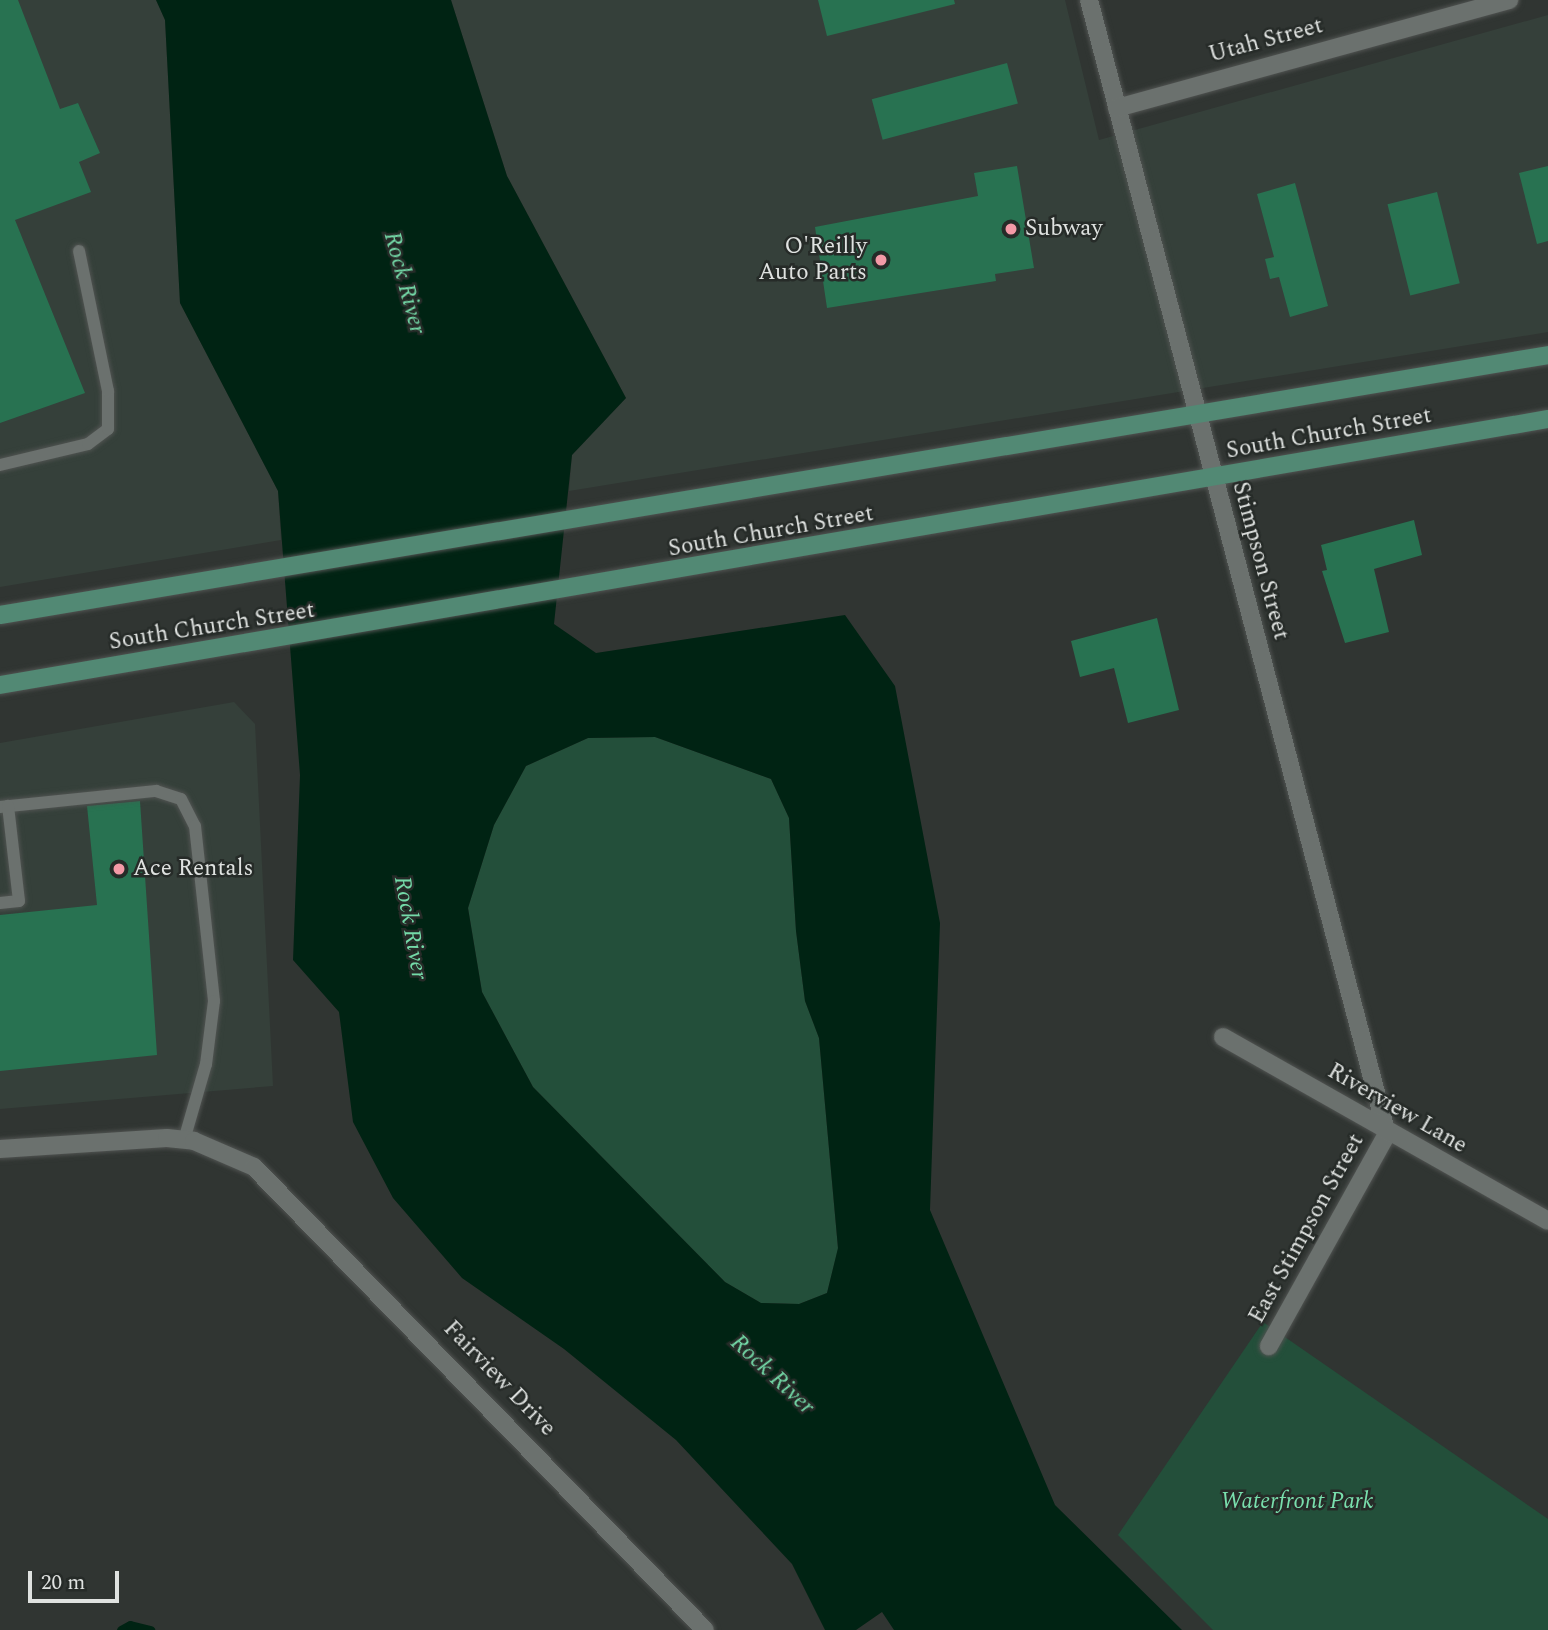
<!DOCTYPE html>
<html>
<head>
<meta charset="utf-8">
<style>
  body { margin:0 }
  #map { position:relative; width:1548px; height:1630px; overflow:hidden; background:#303532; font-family:Spectral,serif }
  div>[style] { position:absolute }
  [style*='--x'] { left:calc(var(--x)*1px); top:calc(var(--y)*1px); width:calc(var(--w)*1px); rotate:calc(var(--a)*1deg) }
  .built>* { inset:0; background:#35403a }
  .green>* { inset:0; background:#234f3a }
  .water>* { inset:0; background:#002313 }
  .stream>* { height:9px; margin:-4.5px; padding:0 4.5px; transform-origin:4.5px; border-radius:4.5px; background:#002313 }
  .building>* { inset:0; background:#287251; transform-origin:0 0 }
  .roads { filter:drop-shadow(0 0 2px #505351) drop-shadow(0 0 2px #505351) }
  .service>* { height:12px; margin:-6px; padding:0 6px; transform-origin:6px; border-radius:6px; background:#6b716e }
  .minor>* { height:18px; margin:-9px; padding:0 9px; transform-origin:9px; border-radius:9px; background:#6b716e }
  .secondary>* { height:18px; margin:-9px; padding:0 9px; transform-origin:9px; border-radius:9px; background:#528974 }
  .dots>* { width:19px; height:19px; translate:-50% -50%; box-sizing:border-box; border:4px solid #262b28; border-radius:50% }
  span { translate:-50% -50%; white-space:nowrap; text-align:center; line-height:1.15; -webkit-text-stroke:5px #262b28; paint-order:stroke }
  .street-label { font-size:23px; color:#dfe2e0 }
  .poi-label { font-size:23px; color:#dfe2e0 }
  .left { translate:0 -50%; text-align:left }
  .right { translate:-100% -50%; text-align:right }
  .park-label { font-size:23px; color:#79dfad; font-style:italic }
  .water-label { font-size:24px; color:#74daa8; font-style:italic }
  .scale { position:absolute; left:28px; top:1571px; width:91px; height:32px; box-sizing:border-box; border:4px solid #dfe2e0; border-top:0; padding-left:9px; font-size:21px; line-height:24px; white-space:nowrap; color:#dfe2e0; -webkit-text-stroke:5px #262b28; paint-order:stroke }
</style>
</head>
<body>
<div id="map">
  <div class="built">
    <i style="clip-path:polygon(0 0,156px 0,165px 20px,180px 303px,278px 491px,281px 540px,0 587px)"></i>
    <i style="clip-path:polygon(451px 0,1065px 0,1099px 140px,1548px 15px,1548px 332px,569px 491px,572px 455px,626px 398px,507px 176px)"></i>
    <i style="clip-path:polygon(234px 702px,255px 724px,273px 1086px,0 1109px,0 743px)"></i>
  </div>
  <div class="green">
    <i style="clip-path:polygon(655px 737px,771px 779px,789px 818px,796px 931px,805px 1001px,819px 1038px,838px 1249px,827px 1293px,799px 1304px,761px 1303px,725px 1282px,533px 1087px,482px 992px,468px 908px,494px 825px,526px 766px,588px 738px)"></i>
    <i style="clip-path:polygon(1263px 1322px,1548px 1519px,1548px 1630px,1213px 1630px,1118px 1535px)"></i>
  </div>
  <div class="water">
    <i style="clip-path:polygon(evenodd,156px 0,451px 0,507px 176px,626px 398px,572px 455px,554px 624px,596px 653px,845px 615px,895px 686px,940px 923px,930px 1210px,1055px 1505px,1182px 1630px,894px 1630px,882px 1612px,856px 1630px,825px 1630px,792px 1564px,676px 1440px,564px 1349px,462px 1278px,393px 1198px,353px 1122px,339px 1012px,293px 960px,300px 775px,278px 491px,180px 303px,165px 20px,156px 0,655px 737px,771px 779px,789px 818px,796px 931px,805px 1001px,819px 1038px,838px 1248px,827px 1293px,799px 1304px,761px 1303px,725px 1282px,533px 1087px,482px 992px,468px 908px,494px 825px,526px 766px,588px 738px,655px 737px)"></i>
  </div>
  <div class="stream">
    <i style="--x:121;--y:1630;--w:10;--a:-29"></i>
    <i style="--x:130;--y:1625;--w:21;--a:14"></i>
  </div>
  <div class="building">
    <i style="clip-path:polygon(0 0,18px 0,60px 109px,78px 103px,100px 153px,79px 162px,91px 192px,15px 220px,85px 393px,0 423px)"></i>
    <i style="clip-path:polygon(818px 0,954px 0,955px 4px,827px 36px)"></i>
    <i style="left:1007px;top:63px;width:42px;height:140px;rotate:75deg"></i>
    <i style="clip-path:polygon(1017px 166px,1034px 268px,995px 274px,996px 281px,827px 308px,815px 227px,978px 196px,974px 173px)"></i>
    <i style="clip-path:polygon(1548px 166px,1548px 241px,1537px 244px,1519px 173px)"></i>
    <i style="clip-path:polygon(1295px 183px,1328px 306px,1290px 317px,1279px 277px,1270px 279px,1265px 259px,1274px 257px,1257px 194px)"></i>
    <i style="left:1437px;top:192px;width:94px;height:51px;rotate:76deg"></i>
    <i style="clip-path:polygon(1414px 520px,1422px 555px,1374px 569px,1389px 632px,1345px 643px,1322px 571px,1327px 570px,1321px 545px)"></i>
    <i style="clip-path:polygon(1157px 618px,1179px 710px,1128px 723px,1114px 668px,1080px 677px,1071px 641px)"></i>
    <i style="clip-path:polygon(140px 801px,157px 1055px,0 1071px,0 915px,97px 905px,87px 806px)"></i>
  </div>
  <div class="roads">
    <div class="service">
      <i style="--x:0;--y:465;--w:90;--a:-13.4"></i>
      <i style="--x:88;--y:444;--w:25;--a:-37"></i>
      <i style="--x:108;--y:429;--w:38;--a:-90"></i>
      <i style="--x:108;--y:391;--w:143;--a:-101.7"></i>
      <i style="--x:0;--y:807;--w:157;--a:-5.9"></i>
      <i style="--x:156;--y:791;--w:26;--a:18"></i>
      <i style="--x:181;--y:799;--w:30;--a:63"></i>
      <i style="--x:195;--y:826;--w:176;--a:83.8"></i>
      <i style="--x:214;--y:1001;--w:64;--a:97.2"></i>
      <i style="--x:206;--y:1064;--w:79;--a:106.1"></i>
      <i style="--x:0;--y:903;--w:19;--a:-6"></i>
      <i style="--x:19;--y:901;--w:96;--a:-96.6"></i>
    </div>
    <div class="minor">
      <i style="--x:1089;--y:0;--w:1173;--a:75.28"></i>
      <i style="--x:1387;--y:1134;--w:243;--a:119.1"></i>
      <i style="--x:1117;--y:108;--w:407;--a:-15.4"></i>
      <i style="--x:1223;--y:1037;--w:373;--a:29.5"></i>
      <i style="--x:0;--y:1149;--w:167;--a:-3.8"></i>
      <i style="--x:167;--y:1138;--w:27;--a:6"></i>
      <i style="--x:194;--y:1141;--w:65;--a:23.4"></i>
      <i style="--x:254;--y:1167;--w:646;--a:45.75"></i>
    </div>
    <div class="secondary">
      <i style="--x:0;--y:615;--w:1570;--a:-9.53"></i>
      <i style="--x:0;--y:685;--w:1571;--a:-9.75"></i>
    </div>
  </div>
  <div class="dots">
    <i style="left:1011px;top:229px;background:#f49aa7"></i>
    <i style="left:881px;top:260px;background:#f49aa7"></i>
    <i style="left:119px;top:869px;background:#f49aa7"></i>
  </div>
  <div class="street-label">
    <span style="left:1266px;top:41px;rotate:-15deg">Utah Street</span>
    <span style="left:1329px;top:434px;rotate:-10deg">South Church Street</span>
    <span style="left:771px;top:532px;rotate:-10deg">South Church Street</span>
    <span style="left:1260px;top:561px;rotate:75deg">Stimpson Street</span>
    <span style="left:212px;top:627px;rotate:-9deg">South Church Street</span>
    <span style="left:1397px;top:1109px;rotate:30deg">Riverview Lane</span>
    <span style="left:1307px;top:1229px;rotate:-61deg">East Stimpson Street</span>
    <span style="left:499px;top:1379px;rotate:46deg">Fairview Drive</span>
  </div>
  <div class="poi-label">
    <span class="left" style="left:1025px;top:229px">Subway</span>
    <span class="right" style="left:867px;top:260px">O'Reilly<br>Auto Parts</span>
    <span class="left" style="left:133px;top:869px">Ace Rentals</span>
  </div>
  <div class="park-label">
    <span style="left:1297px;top:1502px">Waterfront Park</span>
  </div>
  <div class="water-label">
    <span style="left:404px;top:283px;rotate:75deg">Rock River</span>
    <span style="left:410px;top:928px;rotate:80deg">Rock River</span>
    <span style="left:772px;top:1375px;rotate:43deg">Rock River</span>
  </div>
  <div class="scale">20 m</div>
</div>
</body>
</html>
